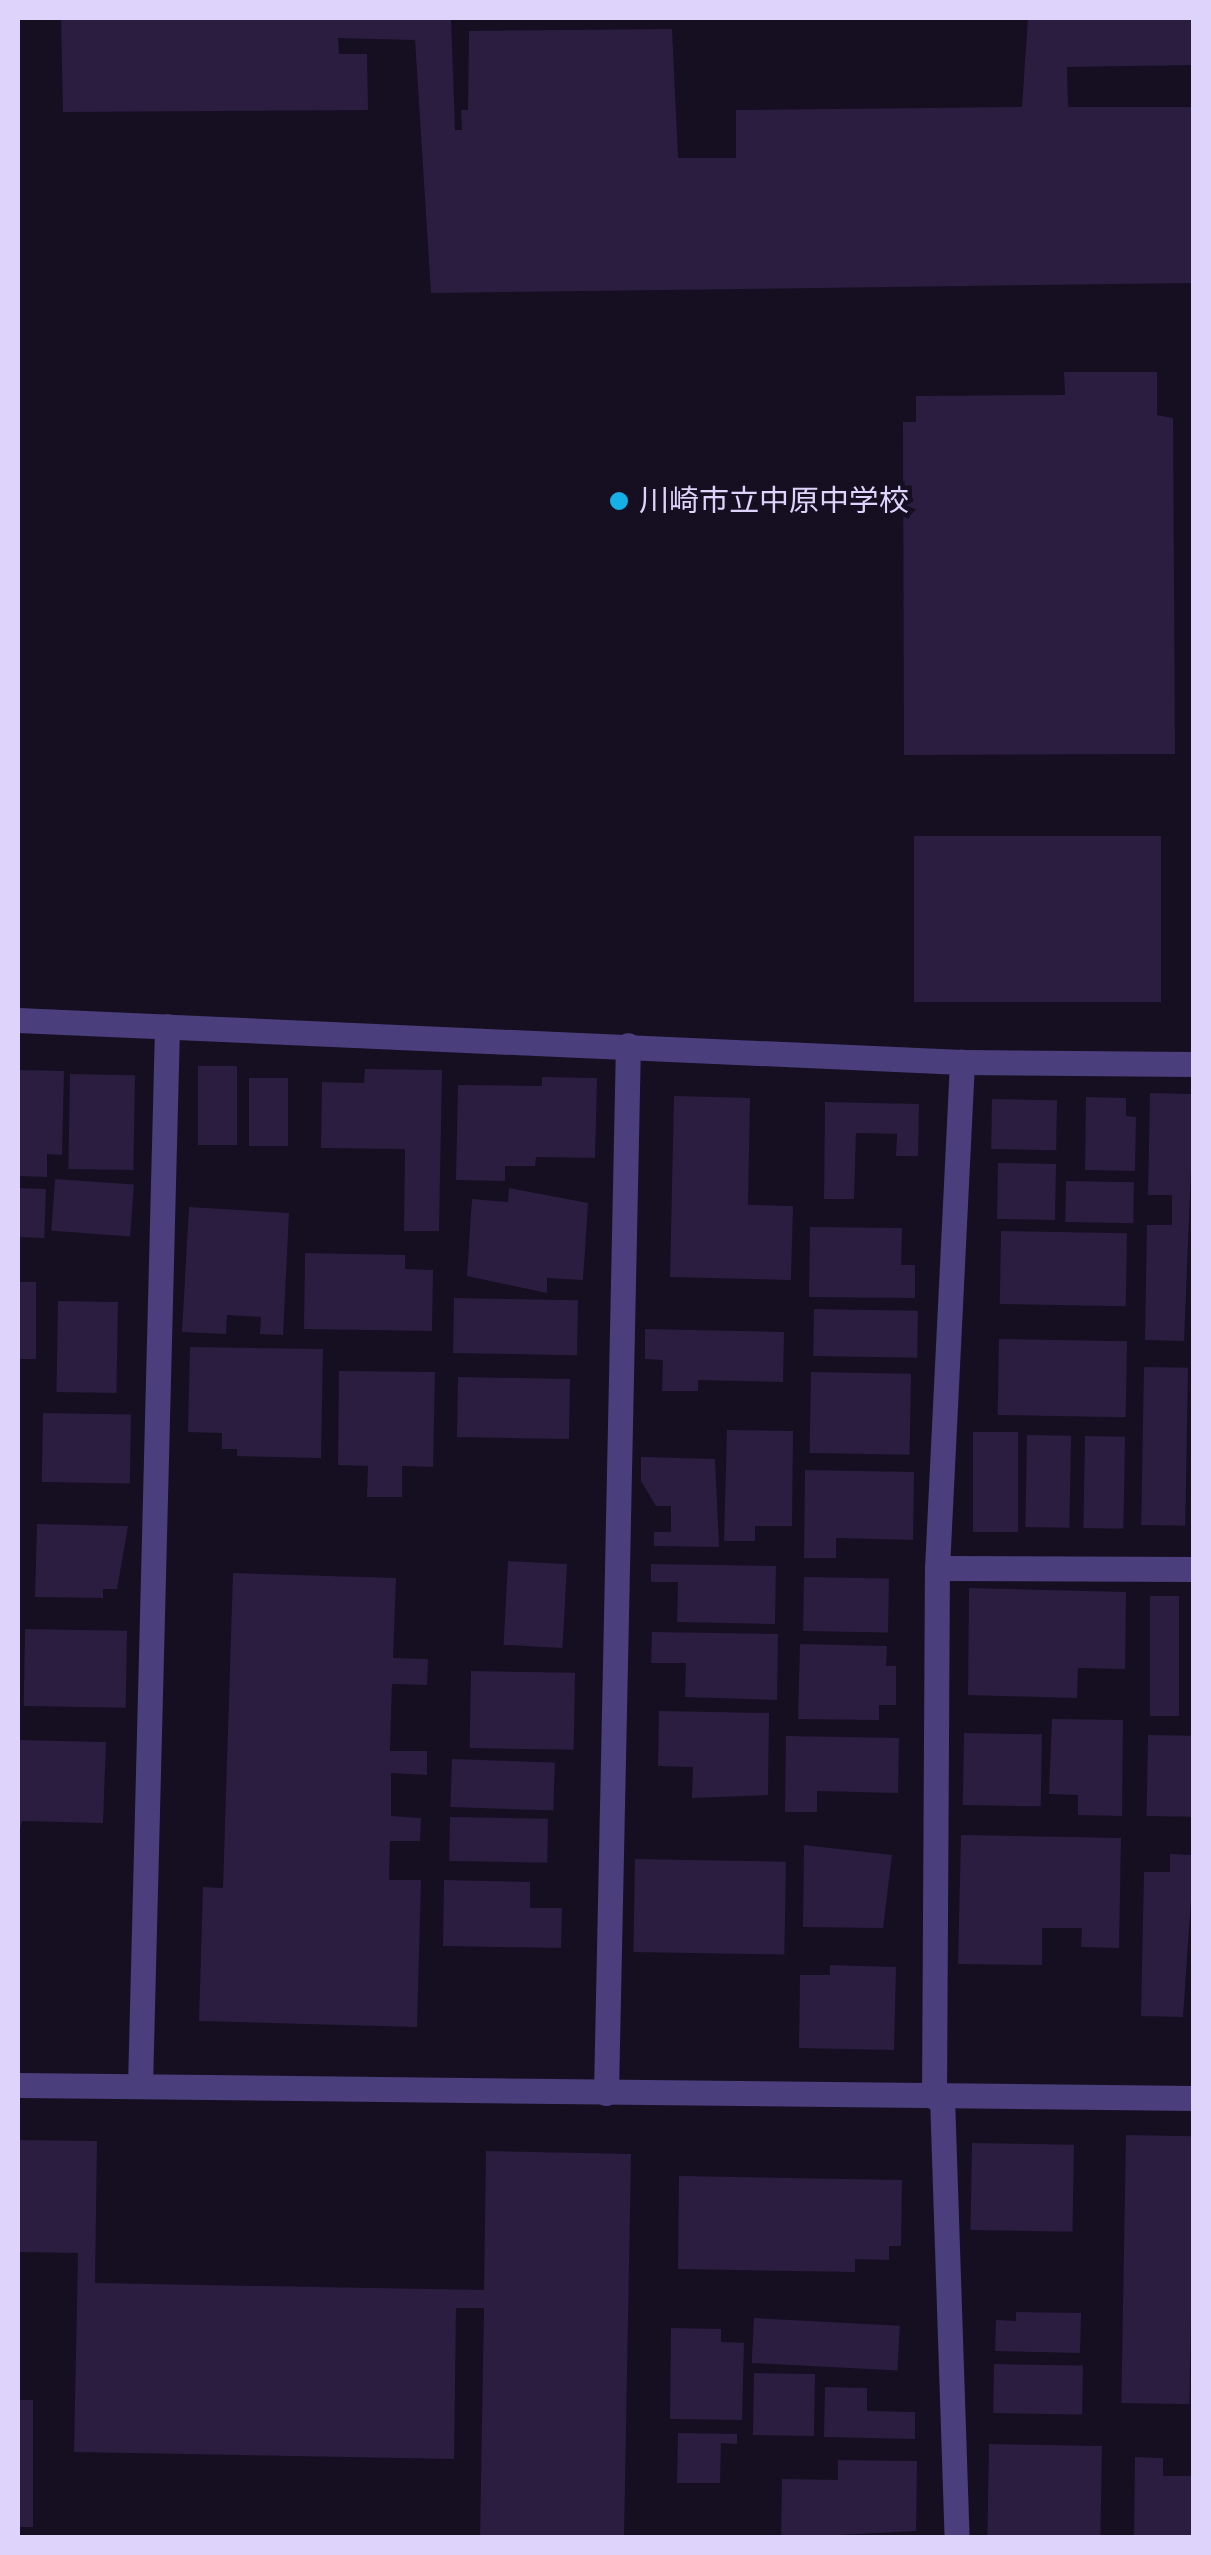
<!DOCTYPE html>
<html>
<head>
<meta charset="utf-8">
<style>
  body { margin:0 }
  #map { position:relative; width:1211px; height:2555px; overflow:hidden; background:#150f21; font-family:"Fira Sans","Noto Sans JP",sans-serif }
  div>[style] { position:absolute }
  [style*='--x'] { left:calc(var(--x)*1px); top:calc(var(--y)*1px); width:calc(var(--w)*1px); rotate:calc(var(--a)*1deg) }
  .building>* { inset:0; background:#2a1d40; transform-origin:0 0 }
  .lane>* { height:25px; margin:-12.5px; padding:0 12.5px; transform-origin:12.5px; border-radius:12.5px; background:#4a3e7c }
  .street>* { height:25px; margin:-12.5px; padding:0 12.5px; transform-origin:12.5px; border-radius:12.5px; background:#4a3e7c }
  .dots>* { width:28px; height:28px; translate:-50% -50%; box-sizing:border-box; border:5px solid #150f21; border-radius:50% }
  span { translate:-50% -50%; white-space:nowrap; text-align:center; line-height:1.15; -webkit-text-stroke:9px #150f21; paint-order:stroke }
  .poi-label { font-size:30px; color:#ded3fb }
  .left { translate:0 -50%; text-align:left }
  .frame { position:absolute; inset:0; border:20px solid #ded3fb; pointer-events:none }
</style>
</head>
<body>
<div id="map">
  <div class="building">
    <i style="clip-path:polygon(61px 18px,451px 18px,455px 130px,462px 130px,461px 110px,468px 110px,469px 31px,672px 29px,678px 158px,736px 158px,736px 110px,1022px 107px,1028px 18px,1194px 18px,1194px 65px,1067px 67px,1068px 107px,1194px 107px,1194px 283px,431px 293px,415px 40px,338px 38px,339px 54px,367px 54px,368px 110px,63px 112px)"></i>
    <i style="clip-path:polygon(1064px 372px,1157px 372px,1157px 415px,1173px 418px,1175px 754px,904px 755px,903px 422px,916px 422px,916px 396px,1065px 395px)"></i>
    <i style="left:914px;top:836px;width:247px;height:166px"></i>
    <i style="left:198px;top:1066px;width:39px;height:79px"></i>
    <i style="clip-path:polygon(365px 1069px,442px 1070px,439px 1231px,404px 1231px,405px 1149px,321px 1148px,322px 1082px,364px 1083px)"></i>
    <i style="clip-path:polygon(19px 1070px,64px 1071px,62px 1155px,47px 1154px,47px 1177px,18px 1176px)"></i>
    <i style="left:70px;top:1074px;width:65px;height:95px;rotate:1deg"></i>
    <i style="clip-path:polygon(542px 1077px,597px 1078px,595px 1158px,536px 1157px,535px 1166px,505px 1166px,505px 1181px,456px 1180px,458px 1085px,542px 1086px)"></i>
    <i style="left:249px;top:1078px;width:39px;height:68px"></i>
    <i style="clip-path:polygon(1150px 1093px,1194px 1094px,1184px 1341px,1145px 1340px,1147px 1225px,1172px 1225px,1172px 1195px,1148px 1195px)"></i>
    <i style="clip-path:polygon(674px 1096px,750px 1098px,748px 1205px,793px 1206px,791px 1280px,670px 1277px)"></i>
    <i style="clip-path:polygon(1086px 1097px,1126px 1098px,1126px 1116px,1136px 1117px,1135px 1171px,1085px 1170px)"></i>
    <i style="left:992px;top:1099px;width:65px;height:50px;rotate:1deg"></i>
    <i style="clip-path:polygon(825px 1102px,919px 1104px,918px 1156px,896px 1156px,897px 1134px,856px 1133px,854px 1199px,824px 1199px)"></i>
    <i style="left:998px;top:1163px;width:58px;height:56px;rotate:1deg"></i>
    <i style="left:55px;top:1179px;width:79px;height:52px;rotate:4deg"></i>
    <i style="left:1066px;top:1181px;width:68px;height:41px;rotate:1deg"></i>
    <i style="left:18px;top:1188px;width:28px;height:49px;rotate:2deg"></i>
    <i style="clip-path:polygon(509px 1188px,588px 1203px,583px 1280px,547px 1278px,547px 1293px,467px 1276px,472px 1199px,508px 1202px)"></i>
    <i style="clip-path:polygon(189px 1207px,289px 1213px,283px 1335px,260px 1334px,261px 1317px,227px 1315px,226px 1334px,182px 1332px)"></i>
    <i style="clip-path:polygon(810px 1227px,902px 1228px,901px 1265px,915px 1265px,915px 1298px,809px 1297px)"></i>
    <i style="left:1001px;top:1231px;width:126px;height:73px;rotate:1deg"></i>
    <i style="clip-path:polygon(305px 1253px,405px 1255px,405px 1269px,433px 1270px,432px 1331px,304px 1329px)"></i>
    <i style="left:18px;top:1282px;width:18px;height:77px"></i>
    <i style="left:454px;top:1298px;width:124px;height:55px;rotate:1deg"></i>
    <i style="left:58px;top:1301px;width:60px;height:91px;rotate:1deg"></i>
    <i style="left:814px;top:1309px;width:104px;height:47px;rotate:1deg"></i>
    <i style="clip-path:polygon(645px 1329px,784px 1332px,783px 1382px,698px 1380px,698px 1391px,662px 1391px,663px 1360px,645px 1359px)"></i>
    <i style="left:999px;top:1339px;width:128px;height:76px;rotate:1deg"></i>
    <i style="clip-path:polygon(190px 1347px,323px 1349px,321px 1458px,237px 1456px,237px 1449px,222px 1449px,222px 1433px,188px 1432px)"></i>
    <i style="left:1144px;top:1367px;width:44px;height:158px;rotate:1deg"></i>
    <i style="clip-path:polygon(339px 1371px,435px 1372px,433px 1467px,402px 1466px,402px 1497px,367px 1497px,368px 1466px,338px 1465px)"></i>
    <i style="left:811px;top:1372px;width:100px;height:81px;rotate:1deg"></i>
    <i style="left:458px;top:1377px;width:112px;height:60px;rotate:1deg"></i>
    <i style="left:43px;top:1413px;width:88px;height:69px;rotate:1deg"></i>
    <i style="clip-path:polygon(727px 1430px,793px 1431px,792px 1526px,755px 1526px,755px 1541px,724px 1541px)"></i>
    <i style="left:973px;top:1432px;width:45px;height:100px"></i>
    <i style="left:1027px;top:1435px;width:44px;height:92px;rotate:1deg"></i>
    <i style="left:1085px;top:1436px;width:40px;height:92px;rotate:1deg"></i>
    <i style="clip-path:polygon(641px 1457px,715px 1459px,719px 1547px,654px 1546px,654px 1532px,671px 1532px,671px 1506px,656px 1506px,641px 1481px)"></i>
    <i style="clip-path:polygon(805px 1470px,914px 1472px,913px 1540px,836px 1538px,836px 1558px,804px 1558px)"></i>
    <i style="clip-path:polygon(37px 1524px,128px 1526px,117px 1589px,103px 1589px,103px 1598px,35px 1597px)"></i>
    <i style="left:508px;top:1561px;width:59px;height:84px;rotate:3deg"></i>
    <i style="clip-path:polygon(651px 1564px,776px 1566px,775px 1624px,677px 1622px,678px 1582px,651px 1582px)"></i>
    <i style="clip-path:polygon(233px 1573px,396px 1578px,393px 1658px,428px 1659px,427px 1685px,392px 1684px,390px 1751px,427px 1751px,427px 1775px,391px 1773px,391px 1816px,421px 1818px,420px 1841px,390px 1841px,389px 1880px,421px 1880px,417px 2027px,199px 2021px,203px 1887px,223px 1888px)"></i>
    <i style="left:804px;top:1577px;width:85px;height:54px;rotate:1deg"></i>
    <i style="clip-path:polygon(969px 1588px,1126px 1592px,1125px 1669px,1078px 1668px,1077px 1698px,968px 1695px)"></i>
    <i style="left:1150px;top:1596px;width:29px;height:120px"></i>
    <i style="left:25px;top:1629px;width:102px;height:77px;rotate:1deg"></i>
    <i style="clip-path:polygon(652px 1632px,778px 1634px,777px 1700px,685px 1697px,686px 1663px,651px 1663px)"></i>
    <i style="clip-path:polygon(800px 1644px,887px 1646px,886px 1666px,896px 1666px,896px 1705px,879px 1705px,879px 1720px,798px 1719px)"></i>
    <i style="left:471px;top:1671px;width:104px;height:77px;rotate:1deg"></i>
    <i style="clip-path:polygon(659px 1711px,769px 1713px,768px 1795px,692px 1798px,693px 1767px,658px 1766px)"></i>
    <i style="clip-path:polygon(1052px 1719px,1123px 1720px,1122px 1816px,1078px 1815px,1078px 1795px,1049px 1794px)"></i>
    <i style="left:964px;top:1733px;width:78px;height:72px;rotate:1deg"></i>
    <i style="left:1148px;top:1735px;width:46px;height:81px;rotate:1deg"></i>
    <i style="clip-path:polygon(786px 1736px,899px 1738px,898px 1793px,817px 1791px,817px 1812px,785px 1812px)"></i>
    <i style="clip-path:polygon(18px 1740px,106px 1742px,103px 1823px,22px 1821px,18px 1837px)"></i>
    <i style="left:452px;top:1759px;width:103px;height:48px;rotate:2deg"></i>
    <i style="left:450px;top:1817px;width:98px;height:44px;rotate:1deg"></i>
    <i style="clip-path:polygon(961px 1835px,1121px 1838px,1119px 1948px,1081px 1947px,1082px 1928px,1042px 1928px,1042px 1965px,958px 1964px)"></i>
    <i style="clip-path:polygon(804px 1845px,892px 1855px,883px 1928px,803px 1927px)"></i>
    <i style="clip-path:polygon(1170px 1854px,1194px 1855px,1183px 2017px,1141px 2016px,1144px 1872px,1170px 1872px)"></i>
    <i style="left:635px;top:1859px;width:151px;height:93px;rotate:1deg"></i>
    <i style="clip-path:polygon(444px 1880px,530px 1882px,530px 1908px,562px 1908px,561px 1948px,443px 1946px)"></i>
    <i style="clip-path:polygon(830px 1965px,896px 1967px,894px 2050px,799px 2048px,800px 1975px,830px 1975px)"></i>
    <i style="left:1126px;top:2135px;width:68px;height:268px;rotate:1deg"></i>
    <i style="clip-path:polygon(18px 2140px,97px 2141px,95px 2283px,484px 2290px,486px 2151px,631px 2154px,624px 2538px,480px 2538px,484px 2308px,456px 2308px,454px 2459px,74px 2452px,78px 2253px,18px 2252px)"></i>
    <i style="left:972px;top:2143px;width:102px;height:87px;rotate:1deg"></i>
    <i style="clip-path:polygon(679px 2176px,902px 2180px,901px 2246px,889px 2246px,889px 2260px,855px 2259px,855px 2272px,678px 2269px)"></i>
    <i style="clip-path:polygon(1016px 2312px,1081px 2313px,1080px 2353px,995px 2351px,996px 2320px,1016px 2321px)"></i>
    <i style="left:754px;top:2318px;width:146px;height:45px;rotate:3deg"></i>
    <i style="clip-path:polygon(671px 2328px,721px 2329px,721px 2342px,744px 2343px,742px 2420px,670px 2419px)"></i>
    <i style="left:994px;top:2364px;width:89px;height:49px;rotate:1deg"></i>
    <i style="left:754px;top:2373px;width:61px;height:62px;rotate:1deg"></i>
    <i style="clip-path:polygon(825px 2387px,867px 2388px,867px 2411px,915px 2412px,915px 2439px,824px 2437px)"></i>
    <i style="left:18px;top:2400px;width:15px;height:127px"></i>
    <i style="clip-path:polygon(678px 2433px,737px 2434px,737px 2444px,721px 2443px,720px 2483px,677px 2483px)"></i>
    <i style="left:989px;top:2444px;width:113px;height:94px;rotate:1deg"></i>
    <i style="clip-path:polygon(1135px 2457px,1163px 2458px,1163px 2476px,1192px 2476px,1191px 2538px,1134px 2538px)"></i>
    <i style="clip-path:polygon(838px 2460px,917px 2461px,916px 2531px,781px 2538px,782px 2479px,838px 2480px)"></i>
  </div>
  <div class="lane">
    <i style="--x:942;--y:2097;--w:441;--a:88.1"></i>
  </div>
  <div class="street">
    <i style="--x:18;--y:1020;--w:945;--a:2.55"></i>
    <i style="--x:962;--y:1062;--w:232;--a:0.5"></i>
    <i style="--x:937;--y:1568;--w:257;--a:0.2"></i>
    <i style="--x:18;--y:2085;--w:1176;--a:0.63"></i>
    <i style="--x:140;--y:2086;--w:1060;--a:-88.54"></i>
    <i style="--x:606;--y:2093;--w:1048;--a:-88.8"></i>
    <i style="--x:934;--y:2097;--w:529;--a:-89.68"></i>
    <i style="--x:937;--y:1568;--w:507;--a:-87.17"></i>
  </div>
  <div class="dots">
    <i style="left:619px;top:501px;background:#14b0e6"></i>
  </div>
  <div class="poi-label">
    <span class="left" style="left:639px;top:501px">川崎市立中原中学校</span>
  </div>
  <div class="frame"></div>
</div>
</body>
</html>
